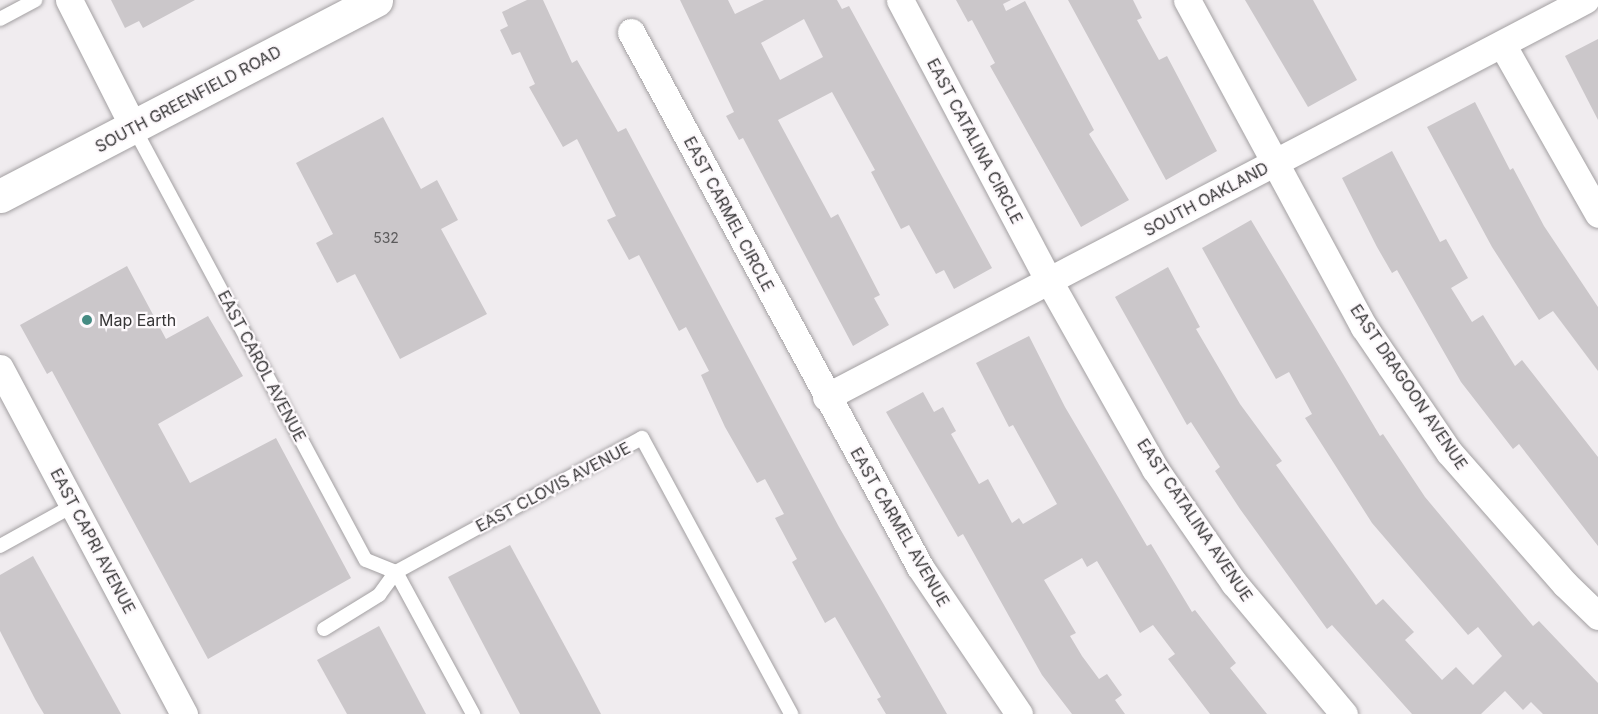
<!DOCTYPE html>
<html>
<head>
<meta charset="utf-8">
<style>
  body { margin:0 }
  #map { position:relative; width:1598px; height:714px; overflow:hidden; background:#f0ecef; font-family:Inter,sans-serif }
  div>[style] { position:absolute }
  [style*='--x'] { left:calc(var(--x)*1px); top:calc(var(--y)*1px); width:calc(var(--w)*1px); rotate:calc(var(--a)*1deg) }
  .building>* { inset:0; background:#cbc7ca }
  .roads { filter:drop-shadow(0 0 2px #a3a0a2) drop-shadow(0 0 2px #a3a0a2) }
  .lane>* { height:14px; margin:-7px; padding:0 7px; transform-origin:7px; border-radius:7px; background:#fff }
  .street>* { height:27px; margin:-13.5px; padding:0 13.5px; transform-origin:13.5px; border-radius:13.5px; background:#fff }
  .secondary>* { height:33px; margin:-16.5px; padding:0 16.5px; transform-origin:16.5px; border-radius:16.5px; background:#fff }
  .dots>* { width:16px; height:16px; translate:-50% -50%; box-sizing:border-box; border:3px solid #fdf9fc; border-radius:50% }
  span { translate:-50% -50%; white-space:nowrap; text-align:center; line-height:1.15; -webkit-text-stroke:4.5px #fdf9fc; paint-order:stroke }
  .number-label { font-size:14px; color:#5b5a5b }
  .number-label span { -webkit-text-stroke-width:0 }
  .street-label { font-size:16px; color:#363536 }
  .poi-label { font-size:16px; color:#363536 }
  .left { translate:0 -50%; text-align:left }
</style>
</head>
<body>
<div id="map">
  <div class="building">
    <i style="clip-path:polygon(111px 0,195px 0,143px 28px,139px 21px,125px 28px)"></i>
    <i style="clip-path:polygon(527px 0,543px 0,572px 63px,577px 60px,618px 132px,626px 128px,839px 527px,947px 714px,886px 714px,877px 699px,881px 697px,835px 617px,825px 623px,792px 562px,797px 559px,775px 518px,784px 514px,765px 479px,757px 483px,725px 427px,701px 375px,709px 371px,686px 327px,679px 331px,639px 255px,629px 260px,607px 220px,616px 216px,577px 139px,563px 147px,529px 87px,535px 84px,520px 52px,512px 55px,500px 30px,508px 26px,502px 12px)"></i>
    <i style="clip-path:polygon(evenodd,680px 0,728px 0,735px 14px,764px 0,837px 0,842px 9px,849px 6px,992px 268px,954px 289px,944px 270px,936px 274px,909px 225px,901px 229px,871px 172px,875px 170px,832px 92px,778px 120px,831px 218px,838px 214px,880px 295px,874px 298px,889px 325px,853px 346px,743px 138px,739px 140px,726px 116px,734px 112px,680px 0,804px 19px,823px 57px,780px 80px,761px 43px,804px 19px)"></i>
    <i style="clip-path:polygon(956px 0,1011px 0,1003px 4px,1006px 11px,1025px 1px,1094px 130px,1089px 134px,1129px 200px,1081px 227px,990px 66px,995px 63px,972px 20px,968px 22px)"></i>
    <i style="clip-path:polygon(1068px 0,1133px 0,1142px 18px,1137px 20px,1159px 60px,1167px 56px,1217px 151px,1166px 180px)"></i>
    <i style="clip-path:polygon(1245px 0,1313px 0,1357px 80px,1308px 107px)"></i>
    <i style="clip-path:polygon(1598px 39px,1598px 120px,1565px 56px)"></i>
    <i style="clip-path:polygon(1475px 102px,1510px 170px,1513px 168px,1544px 226px,1598px 307px,1598px 371px,1553px 311px,1539px 320px,1492px 247px,1427px 127px)"></i>
    <i style="clip-path:polygon(383px 117px,421px 189px,437px 180px,458px 220px,441px 229px,487px 314px,400px 359px,355px 274px,337px 283px,316px 243px,333px 234px,296px 163px)"></i>
    <i style="clip-path:polygon(1392px 151px,1440px 242px,1446px 239px,1468px 278px,1451px 288px,1472px 322px,1483px 315px,1515px 366px,1522px 360px,1598px 457px,1598px 546px,1519px 444px,1513px 449px,1461px 382px,1397px 270px,1392px 273px,1377px 247px,1342px 178px)"></i>
    <i style="clip-path:polygon(1251px 220px,1380px 436px,1383px 434px,1425px 497px,1533px 626px,1539px 621px,1598px 683px,1598px 714px,1543px 714px,1531px 702px,1523px 710px,1505px 691px,1481px 714px,1412px 714px,1332px 625px,1327px 629px,1240px 509px,1215px 471px,1220px 467px,1191px 422px,1187px 425px,1115px 297px,1168px 267px,1200px 327px,1196px 329px,1240px 404px,1282px 461px,1276px 465px,1376px 605px,1383px 599px,1414px 632px,1405px 640px,1442px 680px,1456px 667px,1473px 685px,1502px 656px,1478px 627px,1468px 635px,1372px 523px,1305px 418px,1312px 414px,1289px 372px,1276px 379px,1236px 309px,1202px 248px)"></i>
    <i style="clip-path:polygon(127px 266px,166px 339px,208px 316px,243px 376px,158px 424px,190px 483px,276px 438px,351px 578px,208px 659px,52px 371px,47px 374px,20px 325px)"></i>
    <i style="clip-path:polygon(1029px 336px,1065px 407px,1147px 546px,1151px 544px,1192px 612px,1195px 610px,1236px 663px,1230px 668px,1267px 714px,1210px 714px,1168px 659px,1175px 654px,1153px 625px,1140px 633px,1097px 561px,1087px 567px,1082px 558px,1044px 580px,1076px 633px,1070px 636px,1082px 656px,1099px 679px,1107px 674px,1122px 695px,1115px 700px,1125px 714px,1072px 714px,1042px 675px,963px 534px,958px 537px,886px 412px,923px 392px,934px 412px,943px 407px,956px 431px,951px 434px,979px 484px,988px 479px,1012px 523px,1019px 518px,1023px 524px,1057px 504px,1013px 425px,1009px 427px,976px 363px)"></i>
    <i style="clip-path:polygon(510px 545px,578px 670px,601px 714px,520px 714px,448px 577px)"></i>
    <i style="clip-path:polygon(33px 556px,121px 714px,44px 714px,35px 699px,0 631px,0 575px)"></i>
    <i style="clip-path:polygon(379px 626px,426px 714px,347px 714px,317px 660px)"></i>
  </div>
  <div class="roads">
    <div class="lane">
      <i style="--x:0;--y:19;--w:40;--a:-28"></i>
      <i style="--x:134;--y:128;--w:490;--a:61.8"></i>
      <i style="--x:366;--y:560;--w:32;--a:22"></i>
      <i style="--x:396;--y:572;--w:162;--a:61.5"></i>
      <i style="--x:0;--y:546;--w:85;--a:-29"></i>
      <i style="--x:324;--y:629;--w:65;--a:-31.7"></i>
      <i style="--x:379;--y:595;--w:29;--a:-54"></i>
      <i style="--x:396;--y:572;--w:280;--a:-28.6"></i>
      <i style="--x:642;--y:438;--w:314;--a:61.6"></i>
    </div>
    <div class="street">
      <i style="--x:69;--y:0;--w:144;--a:63.1"></i>
      <i style="--x:900;--y:0;--w:318;--a:62.1"></i>
      <i style="--x:1049;--y:281;--w:216;--a:60.6"></i>
      <i style="--x:1155;--y:469;--w:139;--a:55.3"></i>
      <i style="--x:1234;--y:583;--w:171;--a:50"></i>
      <i style="--x:1187;--y:0;--w:372;--a:61.6"></i>
      <i style="--x:1364;--y:327;--w:151;--a:55.8"></i>
      <i style="--x:1449;--y:452;--w:176;--a:48.7"></i>
      <i style="--x:1565;--y:584;--w:46;--a:44.1"></i>
      <i style="--x:631;--y:32;--w:608;--a:61.62"></i>
      <i style="--x:920;--y:567;--w:177;--a:56"></i>
      <i style="--x:1502;--y:44;--w:195;--a:60.5"></i>
      <i style="--x:0;--y:368;--w:392;--a:62"></i>
      <i style="--x:826;--y:397;--w:857;--a:-27.61"></i>
    </div>
    <div class="secondary">
      <i style="--x:0;--y:196;--w:424;--a:-27.5"></i>
    </div>
  </div>
  <div class="dots">
    <i style="left:87px;top:320px;background:#458b83"></i>
  </div>
  <div class="number-label">
    <span style="left:386px;top:238px">532</span>
  </div>
  <div class="street-label">
    <span style="left:188px;top:99px;rotate:-28deg">SOUTH GREENFIELD ROAD</span>
    <span style="left:975px;top:141px;rotate:62deg">EAST CATALINA CIRCLE</span>
    <span style="left:1206px;top:199px;rotate:-28deg">SOUTH OAKLAND</span>
    <span style="left:729px;top:214px;rotate:62deg">EAST CARMEL CIRCLE</span>
    <span style="left:262px;top:366px;rotate:62deg">EAST CAROL AVENUE</span>
    <span style="left:1409px;top:387px;rotate:56deg">EAST DRAGOON AVENUE</span>
    <span style="left:553px;top:487px;rotate:-28deg">EAST CLOVIS AVENUE</span>
    <span style="left:1195px;top:520px;rotate:56deg">EAST CATALINA AVENUE</span>
    <span style="left:900px;top:527px;rotate:60deg">EAST CARMEL AVENUE</span>
    <span style="left:93px;top:541px;rotate:62deg">EAST CAPRI AVENUE</span>
  </div>
  <div class="poi-label">
    <span class="left" style="left:99px;top:320px">Map Earth</span>
  </div>
</div>
</body>
</html>
